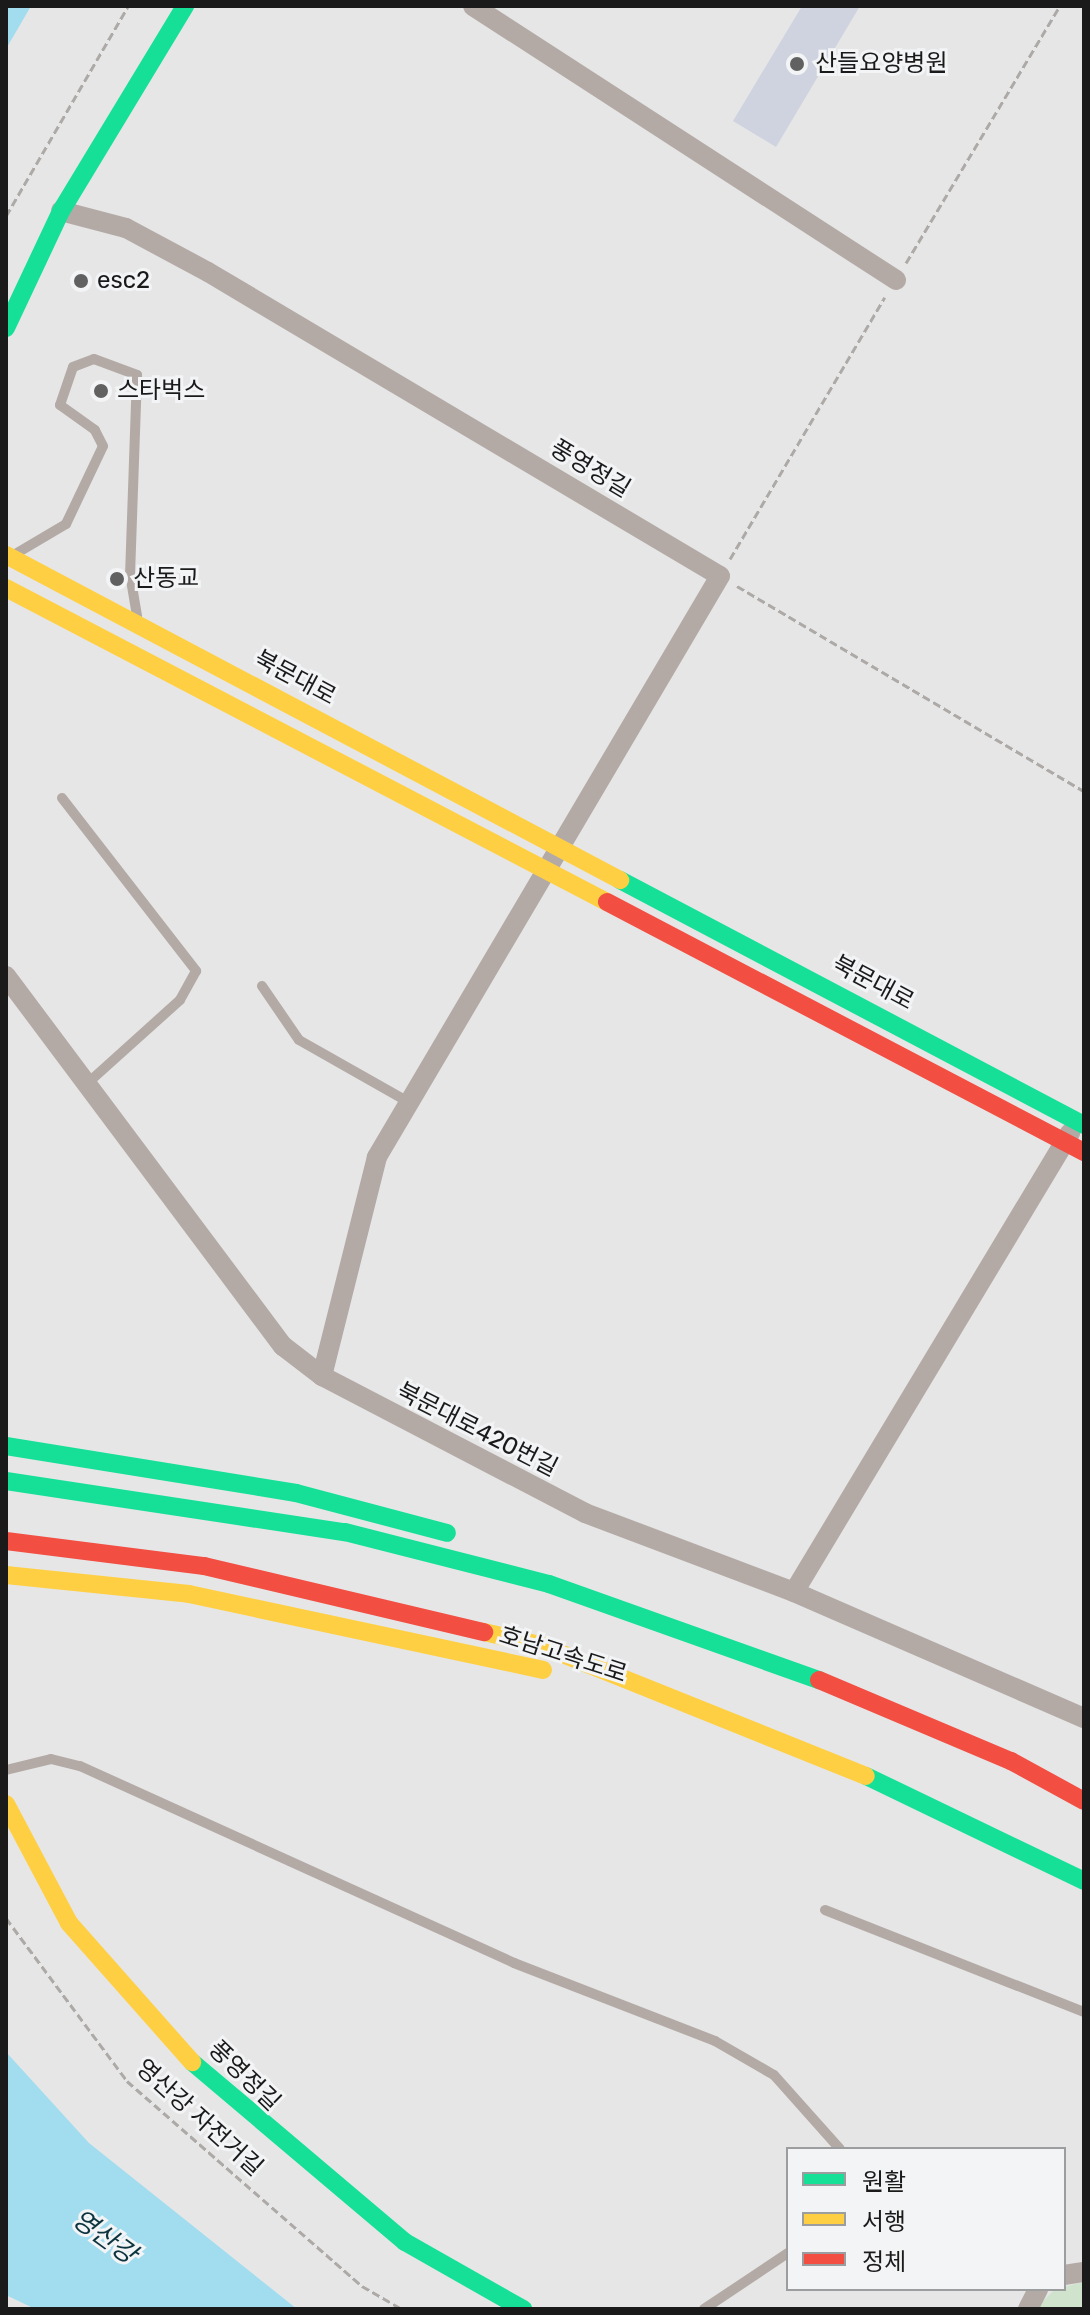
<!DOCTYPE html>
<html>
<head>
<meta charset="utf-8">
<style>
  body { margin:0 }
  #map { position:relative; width:1090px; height:2315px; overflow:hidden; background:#e6e6e7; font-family:Rubik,"Noto Sans KR",sans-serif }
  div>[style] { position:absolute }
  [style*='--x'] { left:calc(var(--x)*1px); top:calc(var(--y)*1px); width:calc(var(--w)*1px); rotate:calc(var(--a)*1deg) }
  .green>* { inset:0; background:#d0e3cd }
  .water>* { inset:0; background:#a1ddef }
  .building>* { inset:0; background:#ced3df }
  .path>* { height:3px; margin-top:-1.5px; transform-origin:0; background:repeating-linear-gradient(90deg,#ada9a6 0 8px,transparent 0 12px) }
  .lane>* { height:10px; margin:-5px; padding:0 5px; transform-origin:5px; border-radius:5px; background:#b3aaa6 }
  .street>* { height:20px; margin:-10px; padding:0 10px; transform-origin:10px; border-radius:10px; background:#b3aaa6 }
  .fast>* { height:18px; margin:-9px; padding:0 9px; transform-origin:9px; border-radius:9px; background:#16e098 }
  .slow>* { height:18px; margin:-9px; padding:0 9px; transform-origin:9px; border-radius:9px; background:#ffcf43 }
  .jam>* { height:18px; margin:-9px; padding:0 9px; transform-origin:9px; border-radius:9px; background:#f24e42 }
  .dots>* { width:22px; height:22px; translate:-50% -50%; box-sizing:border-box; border:4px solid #f3f4f5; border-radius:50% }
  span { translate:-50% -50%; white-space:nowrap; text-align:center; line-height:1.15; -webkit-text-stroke:6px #f3f4f5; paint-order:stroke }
  .poi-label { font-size:24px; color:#1a1a1b }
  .left { translate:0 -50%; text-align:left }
  .street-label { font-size:24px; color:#1a1a1b }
  .water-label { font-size:26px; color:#0b343f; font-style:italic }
  .frame { position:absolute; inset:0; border:8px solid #1a1a1b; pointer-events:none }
  .legend { position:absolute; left:786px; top:2147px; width:280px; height:144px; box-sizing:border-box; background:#f3f4f5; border:2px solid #9c9d9e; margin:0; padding:10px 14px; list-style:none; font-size:24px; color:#1a1a1b }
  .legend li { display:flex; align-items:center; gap:16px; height:40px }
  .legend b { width:40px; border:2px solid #9c9d9e }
</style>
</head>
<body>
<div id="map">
  <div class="green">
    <i style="clip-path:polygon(1084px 2282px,1084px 2309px,1035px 2309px,1055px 2289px)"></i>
  </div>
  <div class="water">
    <i style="clip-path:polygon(6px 6px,31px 6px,6px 49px)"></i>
    <i style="clip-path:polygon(6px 2052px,89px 2143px,297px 2309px,35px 2309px,6px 2295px)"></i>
  </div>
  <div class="building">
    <i style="clip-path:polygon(802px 6px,860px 6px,776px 147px,733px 121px)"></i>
  </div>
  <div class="path">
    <i style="--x:6;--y:216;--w:243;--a:-59.8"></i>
    <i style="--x:906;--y:263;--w:300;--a:-59.1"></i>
    <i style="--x:730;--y:559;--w:304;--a:-59.4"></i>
    <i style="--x:737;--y:586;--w:403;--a:30.6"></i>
    <i style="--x:6;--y:1918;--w:203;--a:53.4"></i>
    <i style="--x:127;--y:2081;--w:312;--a:41.1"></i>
    <i style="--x:362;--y:2286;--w:46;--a:29.9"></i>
  </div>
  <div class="lane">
    <i style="--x:17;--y:553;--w:57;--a:-30.6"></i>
    <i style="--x:66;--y:524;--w:86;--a:-64.6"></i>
    <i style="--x:103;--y:446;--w:18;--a:-117"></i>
    <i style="--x:95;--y:430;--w:43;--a:-144.5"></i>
    <i style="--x:60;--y:405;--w:40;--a:-71.1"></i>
    <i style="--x:73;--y:367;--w:22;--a:-21"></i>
    <i style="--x:94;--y:359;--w:46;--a:20.4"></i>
    <i style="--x:137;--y:375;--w:199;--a:92"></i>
    <i style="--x:130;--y:574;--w:43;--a:80.5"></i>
    <i style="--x:62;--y:798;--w:219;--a:52.2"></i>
    <i style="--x:196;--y:971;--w:33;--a:119"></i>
    <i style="--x:180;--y:1000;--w:122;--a:138"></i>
    <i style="--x:262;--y:986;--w:65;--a:55.6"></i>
    <i style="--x:299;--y:1040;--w:124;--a:29.5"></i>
    <i style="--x:6;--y:1770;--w:46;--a:-13.7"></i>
    <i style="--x:51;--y:1759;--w:30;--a:14"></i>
    <i style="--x:80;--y:1766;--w:477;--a:24.4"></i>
    <i style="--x:514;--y:1963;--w:216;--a:21.2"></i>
    <i style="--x:715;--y:2041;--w:68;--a:30"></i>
    <i style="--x:774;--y:2075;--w:99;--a:48.3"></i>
    <i style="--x:825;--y:1910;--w:278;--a:21.5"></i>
    <i style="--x:704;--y:2309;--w:101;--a:-33.7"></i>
  </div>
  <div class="street">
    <i style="--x:473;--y:6;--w:504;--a:32.93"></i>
    <i style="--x:61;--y:211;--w:67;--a:14.7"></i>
    <i style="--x:126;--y:228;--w:93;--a:28.2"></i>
    <i style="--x:208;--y:272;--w:595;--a:30.7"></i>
    <i style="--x:720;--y:576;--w:675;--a:120.56"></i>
    <i style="--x:377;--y:1157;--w:226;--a:104.1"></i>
    <i style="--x:6;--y:976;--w:462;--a:53.2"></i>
    <i style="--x:283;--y:1346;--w:49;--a:37.6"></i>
    <i style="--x:322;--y:1376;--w:297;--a:27.5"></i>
    <i style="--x:585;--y:1513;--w:223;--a:20.7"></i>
    <i style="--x:794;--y:1592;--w:316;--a:23.5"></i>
    <i style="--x:794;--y:1592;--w:536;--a:-58.98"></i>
    <i style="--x:1064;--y:2275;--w:20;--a:-9"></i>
    <i style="--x:1028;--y:2309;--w:22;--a:-63"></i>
  </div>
  <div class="fast">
    <i style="--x:6;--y:328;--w:129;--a:-64.8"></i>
    <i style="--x:61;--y:211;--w:240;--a:-58.8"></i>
    <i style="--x:620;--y:880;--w:525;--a:27.83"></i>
    <i style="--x:6;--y:1446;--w:294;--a:9.2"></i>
    <i style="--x:296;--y:1493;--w:156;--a:14.8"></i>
    <i style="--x:6;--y:1481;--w:343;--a:8.6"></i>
    <i style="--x:345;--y:1532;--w:211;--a:14.3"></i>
    <i style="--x:549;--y:1584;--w:287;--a:19.6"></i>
    <i style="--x:866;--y:1776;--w:242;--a:25.7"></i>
    <i style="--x:192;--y:2062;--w:279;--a:40.2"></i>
    <i style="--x:405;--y:2242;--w:136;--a:29.6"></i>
  </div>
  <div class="slow">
    <i style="--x:6;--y:555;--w:695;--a:27.89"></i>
    <i style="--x:6;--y:588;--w:678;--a:27.59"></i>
    <i style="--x:6;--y:1575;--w:184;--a:5.9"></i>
    <i style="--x:189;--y:1594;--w:362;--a:12.1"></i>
    <i style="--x:484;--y:1632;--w:57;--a:13.1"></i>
    <i style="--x:540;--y:1645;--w:351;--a:21.9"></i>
    <i style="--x:6;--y:1804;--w:135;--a:62.1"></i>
    <i style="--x:69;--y:1923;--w:186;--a:48.5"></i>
  </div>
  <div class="jam">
    <i style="--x:607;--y:902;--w:539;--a:27.66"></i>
    <i style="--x:6;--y:1541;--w:200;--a:7.2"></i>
    <i style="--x:204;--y:1566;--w:288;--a:13.3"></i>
    <i style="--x:819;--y:1680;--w:208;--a:22.9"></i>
    <i style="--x:1011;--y:1761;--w:83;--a:28.7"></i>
  </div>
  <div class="dots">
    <i style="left:797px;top:64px;background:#616162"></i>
    <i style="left:81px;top:281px;background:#616162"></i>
    <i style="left:101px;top:391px;background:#616162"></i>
    <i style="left:117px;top:579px;background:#616162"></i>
  </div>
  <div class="poi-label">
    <span class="left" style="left:815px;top:64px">산들요양병원</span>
    <span class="left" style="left:97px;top:281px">esc2</span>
    <span class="left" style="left:117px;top:391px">스타벅스</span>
    <span class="left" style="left:133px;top:579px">산동교</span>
  </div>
  <div class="street-label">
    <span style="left:590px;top:469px;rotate:31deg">풍영정길</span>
    <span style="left:295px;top:678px;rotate:28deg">북문대로</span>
    <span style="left:873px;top:983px;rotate:28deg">북문대로</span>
    <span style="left:477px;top:1430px;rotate:27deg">북문대로420번길</span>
    <span style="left:563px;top:1655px;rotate:18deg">호남고속도로</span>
    <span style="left:244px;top:2076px;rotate:44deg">풍영정길</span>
    <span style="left:199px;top:2118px;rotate:42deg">영산강 자전거길</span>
  </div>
  <div class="water-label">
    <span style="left:104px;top:2237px;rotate:36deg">영산강</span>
  </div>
  <div class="frame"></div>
  <ul class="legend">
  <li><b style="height:10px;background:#16e098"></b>원활</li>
  <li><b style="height:10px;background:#ffcf43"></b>서행</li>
  <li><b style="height:10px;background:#f24e42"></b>정체</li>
  </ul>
</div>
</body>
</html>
